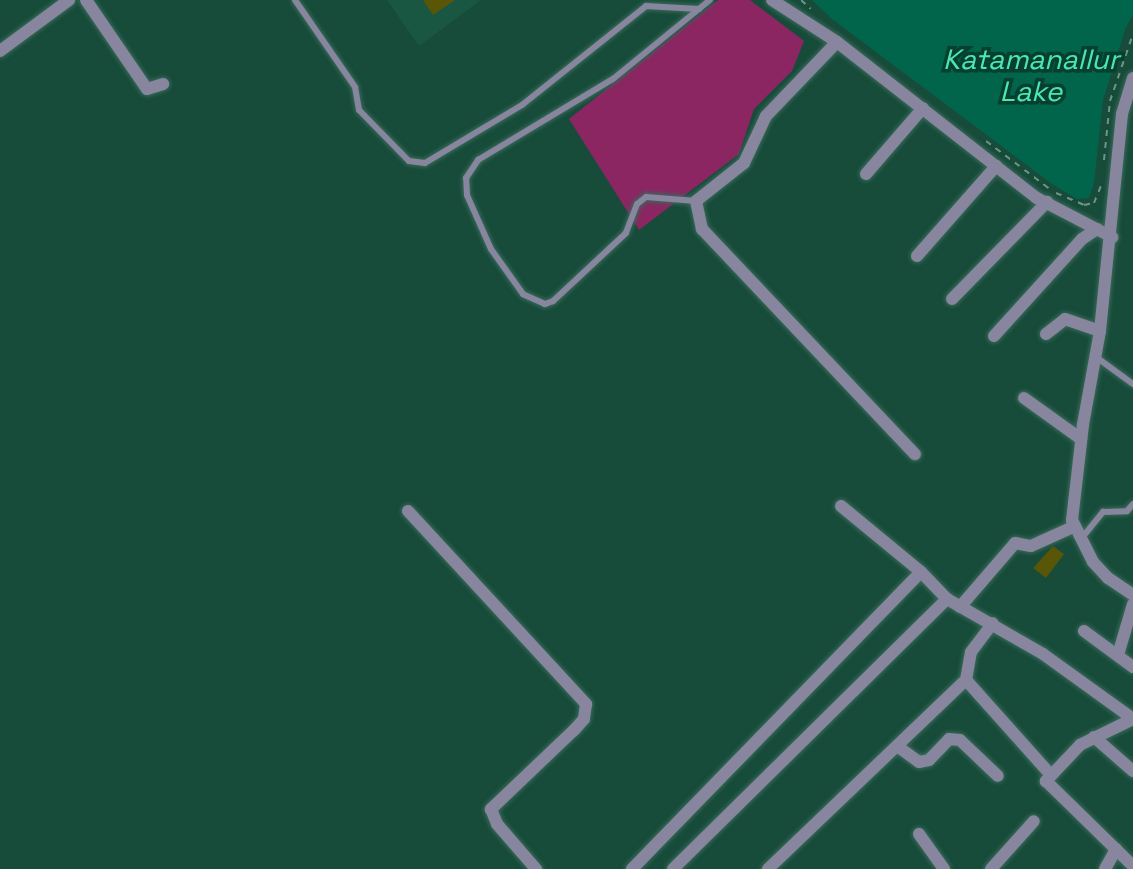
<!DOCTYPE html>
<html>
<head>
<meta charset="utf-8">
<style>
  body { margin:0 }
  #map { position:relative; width:1133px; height:869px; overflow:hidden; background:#174b3a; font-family:"Space Grotesk",sans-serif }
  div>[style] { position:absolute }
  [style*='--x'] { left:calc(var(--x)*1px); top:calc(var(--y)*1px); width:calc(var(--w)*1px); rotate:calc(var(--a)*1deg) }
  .built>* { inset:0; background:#1a5743 }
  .green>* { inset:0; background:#8b2663 }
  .water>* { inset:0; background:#00654b }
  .building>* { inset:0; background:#595607 }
  .path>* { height:2px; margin-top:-1px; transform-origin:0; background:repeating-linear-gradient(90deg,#6c9787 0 6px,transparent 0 12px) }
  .roads { filter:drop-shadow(0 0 2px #396959) drop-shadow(0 0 2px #396959) }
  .service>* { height:6px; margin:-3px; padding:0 3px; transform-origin:3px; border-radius:3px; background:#87869e }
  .minor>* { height:12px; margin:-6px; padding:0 6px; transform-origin:6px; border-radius:6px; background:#87869e }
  span { translate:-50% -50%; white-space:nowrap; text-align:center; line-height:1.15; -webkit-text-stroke:7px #08402f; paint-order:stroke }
  .water-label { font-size:28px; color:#4ce5b4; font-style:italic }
</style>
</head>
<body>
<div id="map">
  <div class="built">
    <i style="clip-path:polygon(387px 0,481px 0,419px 46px)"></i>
  </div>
  <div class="green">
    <i style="clip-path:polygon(718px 0,750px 0,804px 41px,792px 71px,754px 109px,739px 154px,639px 230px,569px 119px)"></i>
  </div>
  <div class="water">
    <i style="clip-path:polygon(812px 0,1133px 0,1133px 15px,1126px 27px,1103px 100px,1094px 183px,1089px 198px,1077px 199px,1052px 184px,832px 19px)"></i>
  </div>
  <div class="building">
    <i style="clip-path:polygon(423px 0,455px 0,433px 15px)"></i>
    <i style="clip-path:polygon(1053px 546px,1064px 554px,1046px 578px,1033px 568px)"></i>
  </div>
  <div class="path">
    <i style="--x:801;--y:0;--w:13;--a:42"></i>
    <i style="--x:986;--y:141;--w:81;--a:37"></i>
    <i style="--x:1104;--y:160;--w:59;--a:-84.2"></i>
    <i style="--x:1110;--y:101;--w:71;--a:-71.1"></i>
    <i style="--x:1056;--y:193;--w:30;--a:23"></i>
    <i style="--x:1084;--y:205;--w:10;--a:-11"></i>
    <i style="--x:1094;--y:203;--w:22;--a:-68"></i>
  </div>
  <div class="roads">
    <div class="service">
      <i style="--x:295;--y:0;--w:106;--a:55.4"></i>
      <i style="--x:355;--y:87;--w:23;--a:80"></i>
      <i style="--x:359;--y:110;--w:71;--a:45.6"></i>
      <i style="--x:409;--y:161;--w:16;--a:7"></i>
      <i style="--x:425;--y:163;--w:113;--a:-30.9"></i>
      <i style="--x:522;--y:105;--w:159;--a:-38.6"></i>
      <i style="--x:646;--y:6;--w:53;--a:3.2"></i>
      <i style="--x:696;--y:201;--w:50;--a:-175.4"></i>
      <i style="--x:646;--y:197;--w:11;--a:142"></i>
      <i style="--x:637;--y:204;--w:31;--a:111"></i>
      <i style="--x:626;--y:233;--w:100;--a:137"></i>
      <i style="--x:553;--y:301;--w:9;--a:159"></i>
      <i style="--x:545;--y:304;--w:24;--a:-156"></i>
      <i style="--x:523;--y:294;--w:55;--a:-125.4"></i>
      <i style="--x:491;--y:249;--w:59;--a:-114"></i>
      <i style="--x:467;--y:195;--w:17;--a:-93"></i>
      <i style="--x:466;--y:178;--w:22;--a:-56"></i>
      <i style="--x:478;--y:160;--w:157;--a:-31"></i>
      <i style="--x:613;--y:79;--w:125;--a:-39.2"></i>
      <i style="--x:1096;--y:357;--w:46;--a:36.1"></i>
      <i style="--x:1081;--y:539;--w:35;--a:-51"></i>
      <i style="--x:1103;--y:512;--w:24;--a:-2"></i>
      <i style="--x:1127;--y:511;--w:9;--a:-49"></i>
    </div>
    <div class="minor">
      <i style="--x:86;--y:0;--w:108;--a:55.6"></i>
      <i style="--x:147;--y:89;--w:17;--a:-17"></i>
      <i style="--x:772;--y:0;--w:77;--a:32.9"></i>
      <i style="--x:837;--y:42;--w:254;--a:38"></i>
      <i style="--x:1037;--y:198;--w:85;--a:27.5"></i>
      <i style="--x:837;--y:42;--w:103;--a:133.8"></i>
      <i style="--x:766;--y:116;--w:52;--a:115.1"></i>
      <i style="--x:744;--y:163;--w:61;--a:141.6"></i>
      <i style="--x:696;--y:201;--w:29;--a:78"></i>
      <i style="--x:702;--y:229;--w:310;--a:46.6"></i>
      <i style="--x:0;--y:51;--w:86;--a:-36.5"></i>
      <i style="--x:1133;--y:78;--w:38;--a:107"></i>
      <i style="--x:1122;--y:114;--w:218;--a:95.8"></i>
      <i style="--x:1100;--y:331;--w:96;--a:100.3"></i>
      <i style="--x:1083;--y:425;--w:96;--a:96.6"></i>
      <i style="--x:1072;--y:520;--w:47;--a:63.4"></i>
      <i style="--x:1093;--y:562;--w:22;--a:47"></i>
      <i style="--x:1108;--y:578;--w:30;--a:34"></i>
      <i style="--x:866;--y:174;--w:87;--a:-49.2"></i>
      <i style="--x:917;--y:256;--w:120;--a:-48.7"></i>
      <i style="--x:952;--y:299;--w:136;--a:-45.6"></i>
      <i style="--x:1046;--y:334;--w:24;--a:-38"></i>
      <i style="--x:1065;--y:319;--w:37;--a:19"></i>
      <i style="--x:994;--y:336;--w:131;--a:-47.8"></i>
      <i style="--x:1082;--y:239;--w:18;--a:-34"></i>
      <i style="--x:1024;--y:398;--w:70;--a:35.7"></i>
      <i style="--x:841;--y:506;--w:104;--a:39.5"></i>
      <i style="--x:921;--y:572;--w:37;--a:46"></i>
      <i style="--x:947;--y:599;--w:111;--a:29.8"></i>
      <i style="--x:1043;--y:654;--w:111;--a:35.8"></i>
      <i style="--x:408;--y:511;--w:263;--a:47.3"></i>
      <i style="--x:586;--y:704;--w:15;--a:98"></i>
      <i style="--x:584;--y:719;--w:15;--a:132"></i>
      <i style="--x:574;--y:730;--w:115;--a:136.4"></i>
      <i style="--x:491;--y:809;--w:16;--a:68"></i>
      <i style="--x:497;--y:824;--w:60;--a:49.1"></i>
      <i style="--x:960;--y:607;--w:84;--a:-49.3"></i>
      <i style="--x:1015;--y:543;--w:16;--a:11"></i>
      <i style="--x:1031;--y:546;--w:48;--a:-24.4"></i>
      <i style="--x:1084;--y:631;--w:61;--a:36.3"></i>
      <i style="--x:1118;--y:655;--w:53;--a:-73.6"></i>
      <i style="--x:966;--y:680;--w:28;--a:-80"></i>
      <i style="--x:971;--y:652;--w:36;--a:-53"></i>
      <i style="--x:1133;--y:719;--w:59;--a:153.9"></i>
      <i style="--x:1080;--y:745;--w:50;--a:133.4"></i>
      <i style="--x:1046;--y:781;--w:122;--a:44.3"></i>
      <i style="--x:1094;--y:737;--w:52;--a:41.1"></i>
      <i style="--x:897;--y:746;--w:27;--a:36"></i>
      <i style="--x:919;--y:762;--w:10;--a:-11"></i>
      <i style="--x:929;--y:760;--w:29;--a:-46"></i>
      <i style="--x:949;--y:739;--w:11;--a:5"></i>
      <i style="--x:960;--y:740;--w:52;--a:43.5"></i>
      <i style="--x:919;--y:834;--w:43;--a:54.5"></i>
      <i style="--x:632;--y:869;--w:414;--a:-45.8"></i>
      <i style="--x:673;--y:869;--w:385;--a:-44.6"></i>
      <i style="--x:768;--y:869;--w:274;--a:-43.7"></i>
      <i style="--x:966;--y:680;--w:127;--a:48.2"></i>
      <i style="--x:991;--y:869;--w:64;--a:-48.1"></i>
      <i style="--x:1105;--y:869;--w:23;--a:-61"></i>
    </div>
  </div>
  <div class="water-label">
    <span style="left:1031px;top:75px">Katamanallur<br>Lake</span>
  </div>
</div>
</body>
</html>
